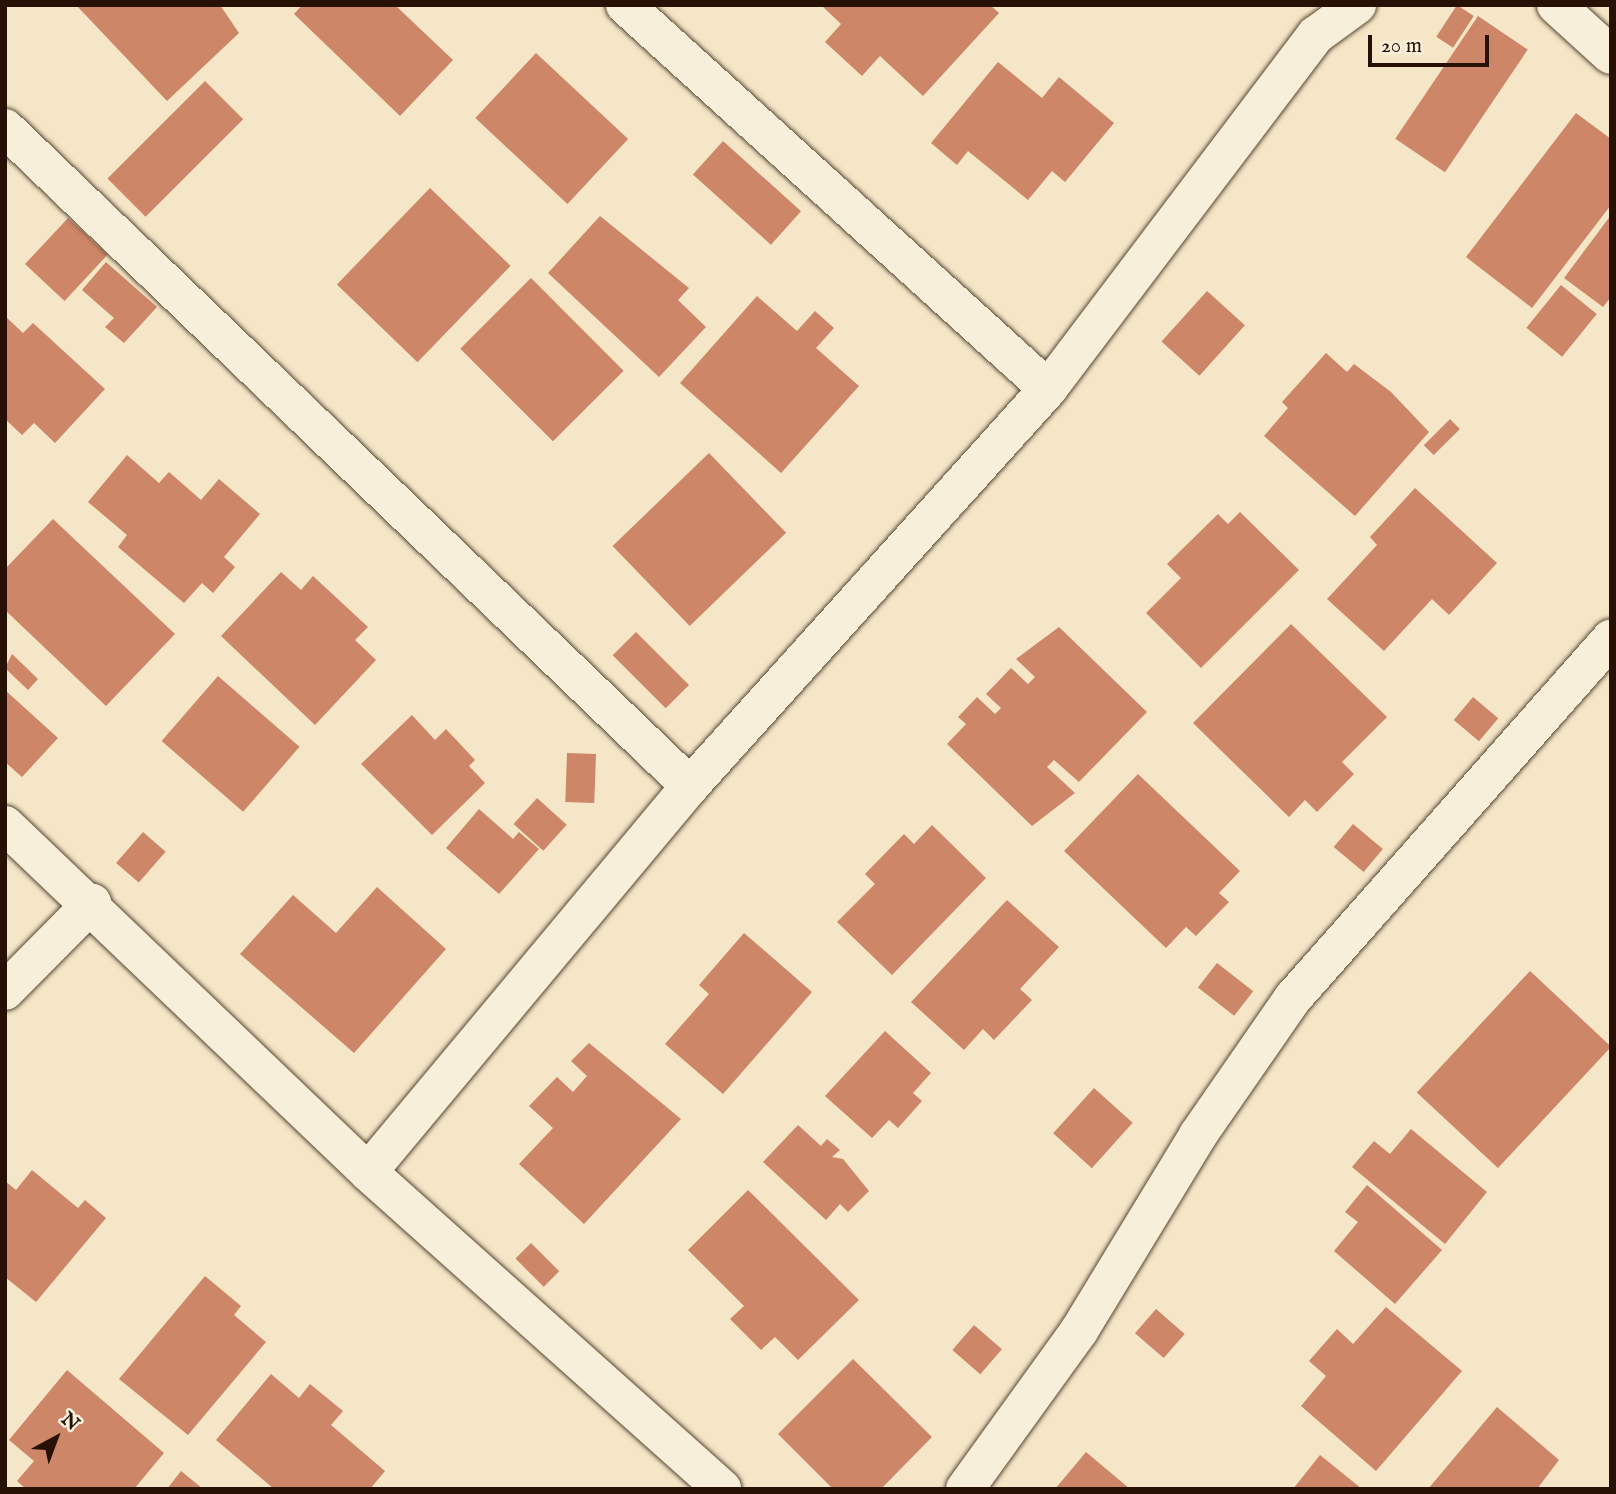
<!DOCTYPE html>
<html>
<head>
<meta charset="utf-8">
<style>
  body { margin:0 }
  #map { position:relative; width:1616px; height:1494px; overflow:hidden; background:#f4e6c6; font-family:"IM FELL English",serif }
  div>[style] { position:absolute }
  [style*='--x'] { left:calc(var(--x)*1px); top:calc(var(--y)*1px); width:calc(var(--w)*1px); rotate:calc(var(--a)*1deg) }
  .building>* { inset:0; background:#cd8667; transform-origin:0 0 }
  .roads { filter:drop-shadow(0 0 2px #5a4635) drop-shadow(0 0 2px #5a4635) }
  .minor>* { height:38px; margin:-19px; padding:0 19px; transform-origin:19px; border-radius:19px; background:#f8efda }
  span { translate:-50% -50%; white-space:nowrap; text-align:center; line-height:1.15; -webkit-text-stroke:5px #f8efda; paint-order:stroke }
  .frame { position:absolute; inset:0; border:7px solid #271105; pointer-events:none }
  .north { position:absolute; left:21px; top:1403px; width:70px; height:70px; -webkit-text-stroke:5px #f8efda; paint-order:stroke; rotate:41deg; font-size:19px; font-weight:700; line-height:28px; text-align:center; color:#271105 }
  .north::after { content:''; display:block; margin:auto; width:24px; height:32px; background:#271105; clip-path:polygon(50% 0,100% 100%,50% 72%,0 100%) }
  .scale { position:absolute; left:1368px; top:35px; width:121px; height:32px; box-sizing:border-box; border:4px solid #271105; border-top:0; padding-left:9px; font-size:21px; line-height:24px; white-space:nowrap; color:#271105; -webkit-text-stroke:5px #f8efda; paint-order:stroke }
</style>
</head>
<body>
<div id="map">
  <div class="building">
    <i style="clip-path:polygon(76px 5px,220px 5px,239px 33px,167px 101px)"></i>
    <i style="clip-path:polygon(302px 5px,395px 5px,453px 60px,400px 116px,294px 14px)"></i>
    <i style="clip-path:polygon(821px 5px,990px 5px,999px 13px,923px 96px,880px 56px,862px 76px,825px 42px,841px 24px)"></i>
    <i style="left:1457px;top:5px;width:20px;height:38px;rotate:33deg"></i>
    <i style="left:1478px;top:16px;width:60px;height:148px;rotate:34deg"></i>
    <i style="left:536px;top:53px;width:126px;height:89px;rotate:43deg"></i>
    <i style="clip-path:polygon(998px 62px,1042px 98px,1059px 77px,1114px 123px,1065px 182px,1052px 171px,1028px 200px,968px 151px,957px 165px,931px 143px)"></i>
    <i style="left:205px;top:81px;width:54px;height:138px;rotate:45deg"></i>
    <i style="clip-path:polygon(1576px 113px,1611px 139px,1611px 205px,1532px 308px,1466px 257px)"></i>
    <i style="left:723px;top:141px;width:105px;height:45px;rotate:42deg"></i>
    <i style="left:430px;top:188px;width:112px;height:134px;rotate:44deg"></i>
    <i style="clip-path:polygon(1611px 215px,1611px 297px,1603px 307px,1564px 278px)"></i>
    <i style="clip-path:polygon(600px 216px,689px 288px,678px 300px,706px 327px,659px 377px,548px 273px)"></i>
    <i style="left:68px;top:218px;width:54px;height:63px;rotate:43deg"></i>
    <i style="clip-path:polygon(106px 262px,157px 307px,124px 343px,105px 327px,114px 318px,82px 290px)"></i>
    <i style="left:531px;top:278px;width:131px;height:100px;rotate:45deg"></i>
    <i style="left:1561px;top:285px;width:46px;height:55px;rotate:39deg"></i>
    <i style="left:1207px;top:291px;width:51px;height:68px;rotate:42deg"></i>
    <i style="clip-path:polygon(757px 296px,797px 331px,815px 311px,834px 328px,816px 348px,859px 386px,781px 473px,680px 383px)"></i>
    <i style="clip-path:polygon(5px 316px,23px 333px,33px 323px,105px 389px,55px 443px,34px 423px,22px 435px,5px 419px)"></i>
    <i style="clip-path:polygon(1326px 353px,1347px 372px,1354px 364px,1391px 392px,1429px 432px,1355px 516px,1264px 436px,1288px 408px,1282px 402px)"></i>
    <i style="left:1450px;top:419px;width:14px;height:37px;rotate:45deg"></i>
    <i style="left:709px;top:453px;width:111px;height:134px;rotate:46deg"></i>
    <i style="clip-path:polygon(127px 455px,159px 483px,169px 472px,201px 500px,219px 479px,260px 514px,224px 557px,235px 567px,213px 593px,202px 583px,184px 603px,118px 547px,127px 535px,88px 502px)"></i>
    <i style="clip-path:polygon(1415px 488px,1497px 563px,1449px 615px,1432px 599px,1384px 651px,1327px 599px,1377px 545px,1370px 537px)"></i>
    <i style="clip-path:polygon(1240px 512px,1299px 570px,1201px 668px,1146px 613px,1181px 578px,1167px 564px,1218px 514px,1228px 524px)"></i>
    <i style="clip-path:polygon(53px 519px,175px 634px,106px 706px,5px 610px,5px 569px)"></i>
    <i style="clip-path:polygon(281px 572px,301px 590px,313px 576px,368px 627px,355px 640px,376px 660px,315px 725px,221px 636px)"></i>
    <i style="clip-path:polygon(1291px 624px,1387px 717px,1342px 762px,1354px 774px,1317px 812px,1305px 800px,1289px 817px,1193px 723px)"></i>
    <i style="clip-path:polygon(1059px 627px,1147px 712px,1079px 782px,1054px 760px,1047px 767px,1075px 793px,1032px 826px,947px 744px,966px 724px,958px 717px,977px 697px,995px 714px,1001px 708px,986px 694px,1011px 668px,1028px 684px,1035px 677px,1016px 659px)"></i>
    <i style="left:636px;top:632px;width:75px;height:33px;rotate:45deg"></i>
    <i style="clip-path:polygon(12px 654px,38px 679px,28px 690px,5px 668px)"></i>
    <i style="left:218px;top:676px;width:108px;height:86px;rotate:41deg"></i>
    <i style="clip-path:polygon(5px 690px,58px 738px,22px 777px,5px 762px)"></i>
    <i style="left:1473px;top:697px;width:33px;height:30px;rotate:40deg"></i>
    <i style="clip-path:polygon(412px 715px,435px 740px,446px 729px,475px 760px,469px 766px,485px 783px,432px 835px,361px 764px)"></i>
    <i style="left:567px;top:753px;width:29px;height:49px;rotate:2deg"></i>
    <i style="clip-path:polygon(1138px 774px,1240px 871px,1219px 893px,1229px 902px,1196px 936px,1186px 927px,1166px 948px,1064px 851px)"></i>
    <i style="left:537px;top:798px;width:40px;height:35px;rotate:42deg"></i>
    <i style="clip-path:polygon(479px 809px,513px 839px,519px 832px,539px 849px,499px 894px,446px 848px)"></i>
    <i style="left:1353px;top:824px;width:39px;height:30px;rotate:40deg"></i>
    <i style="clip-path:polygon(932px 825px,986px 878px,892px 975px,837px 922px,875px 884px,865px 874px,904px 834px,914px 844px)"></i>
    <i style="left:143px;top:832px;width:30px;height:41px;rotate:41deg"></i>
    <i style="clip-path:polygon(377px 887px,446px 949px,354px 1053px,240px 954px,293px 895px,336px 933px)"></i>
    <i style="clip-path:polygon(1007px 900px,1059px 947px,1020px 989px,1032px 1000px,994px 1040px,983px 1029px,964px 1050px,911px 1002px)"></i>
    <i style="clip-path:polygon(744px 933px,812px 992px,723px 1094px,665px 1044px,709px 994px,699px 985px)"></i>
    <i style="left:1217px;top:963px;width:46px;height:31px;rotate:38deg"></i>
    <i style="left:1530px;top:971px;width:111px;height:166px;rotate:43deg"></i>
    <i style="clip-path:polygon(885px 1031px,931px 1073px,913px 1093px,922px 1101px,898px 1128px,889px 1120px,872px 1138px,825px 1096px)"></i>
    <i style="clip-path:polygon(589px 1043px,681px 1119px,584px 1224px,519px 1164px,553px 1128px,529px 1106px,557px 1077px,573px 1092px,587px 1076px,571px 1061px)"></i>
    <i style="left:1094px;top:1088px;width:52px;height:61px;rotate:42deg"></i>
    <i style="clip-path:polygon(798px 1125px,821px 1146px,827px 1139px,840px 1150px,832px 1157px,843px 1159px,869px 1191px,848px 1212px,840px 1204px,826px 1220px,763px 1162px)"></i>
    <i style="clip-path:polygon(1411px 1129px,1487px 1192px,1445px 1244px,1352px 1167px,1374px 1141px,1390px 1154px)"></i>
    <i style="clip-path:polygon(32px 1170px,78px 1208px,85px 1200px,106px 1218px,36px 1302px,5px 1277px,5px 1181px,16px 1190px)"></i>
    <i style="clip-path:polygon(1367px 1185px,1442px 1250px,1395px 1304px,1334px 1251px,1358px 1222px,1345px 1212px)"></i>
    <i style="clip-path:polygon(748px 1190px,859px 1300px,798px 1360px,775px 1337px,761px 1350px,730px 1319px,744px 1306px,688px 1250px)"></i>
    <i style="left:531px;top:1243px;width:40px;height:22px;rotate:45deg"></i>
    <i style="clip-path:polygon(205px 1276px,241px 1306px,234px 1315px,266px 1342px,188px 1435px,119px 1379px)"></i>
    <i style="clip-path:polygon(1386px 1307px,1462px 1371px,1376px 1471px,1301px 1406px,1326px 1376px,1309px 1361px,1337px 1329px,1353px 1344px)"></i>
    <i style="left:1156px;top:1309px;width:38px;height:32px;rotate:41deg"></i>
    <i style="left:974px;top:1325px;width:37px;height:33px;rotate:41deg"></i>
    <i style="clip-path:polygon(853px 1359px,932px 1437px,881px 1489px,833px 1489px,778px 1434px)"></i>
    <i style="clip-path:polygon(67px 1370px,164px 1453px,134px 1489px,26px 1489px,17px 1481px,34px 1461px,9px 1440px)"></i>
    <i style="clip-path:polygon(271px 1374px,299px 1398px,310px 1384px,343px 1411px,331px 1425px,385px 1471px,370px 1489px,274px 1489px,216px 1440px)"></i>
    <i style="clip-path:polygon(1497px 1407px,1559px 1460px,1537px 1489px,1428px 1489px)"></i>
    <i style="clip-path:polygon(1086px 1452px,1130px 1489px,1055px 1489px)"></i>
    <i style="clip-path:polygon(1320px 1455px,1362px 1489px,1293px 1489px)"></i>
    <i style="clip-path:polygon(181px 1471px,203px 1489px,167px 1489px)"></i>
  </div>
  <div class="roads">
    <div class="minor">
      <i style="--x:625;--y:5;--w:571;--a:42.23"></i>
      <i style="--x:1556;--y:5;--w:74;--a:42.3"></i>
      <i style="--x:5;--y:128;--w:950;--a:43.85"></i>
      <i style="--x:5;--y:825;--w:502;--a:43.71"></i>
      <i style="--x:368;--y:1172;--w:475;--a:41.8"></i>
      <i style="--x:5;--y:991;--w:124;--a:-45.3"></i>
      <i style="--x:368;--y:1172;--w:503;--a:-50.17"></i>
      <i style="--x:690;--y:786;--w:535;--a:-47.96"></i>
      <i style="--x:1048;--y:389;--w:444;--a:-52.9"></i>
      <i style="--x:1316;--y:35;--w:51;--a:-36.2"></i>
      <i style="--x:965;--y:1489;--w:195;--a:-54.2"></i>
      <i style="--x:1079;--y:1331;--w:229;--a:-58.7"></i>
      <i style="--x:1198;--y:1135;--w:167;--a:-55.3"></i>
      <i style="--x:1293;--y:998;--w:480;--a:-48.5"></i>
    </div>
  </div>
  <div class="frame"></div>
  <div class="north">N</div>
  <div class="scale">20 m</div>
</div>
</body>
</html>
